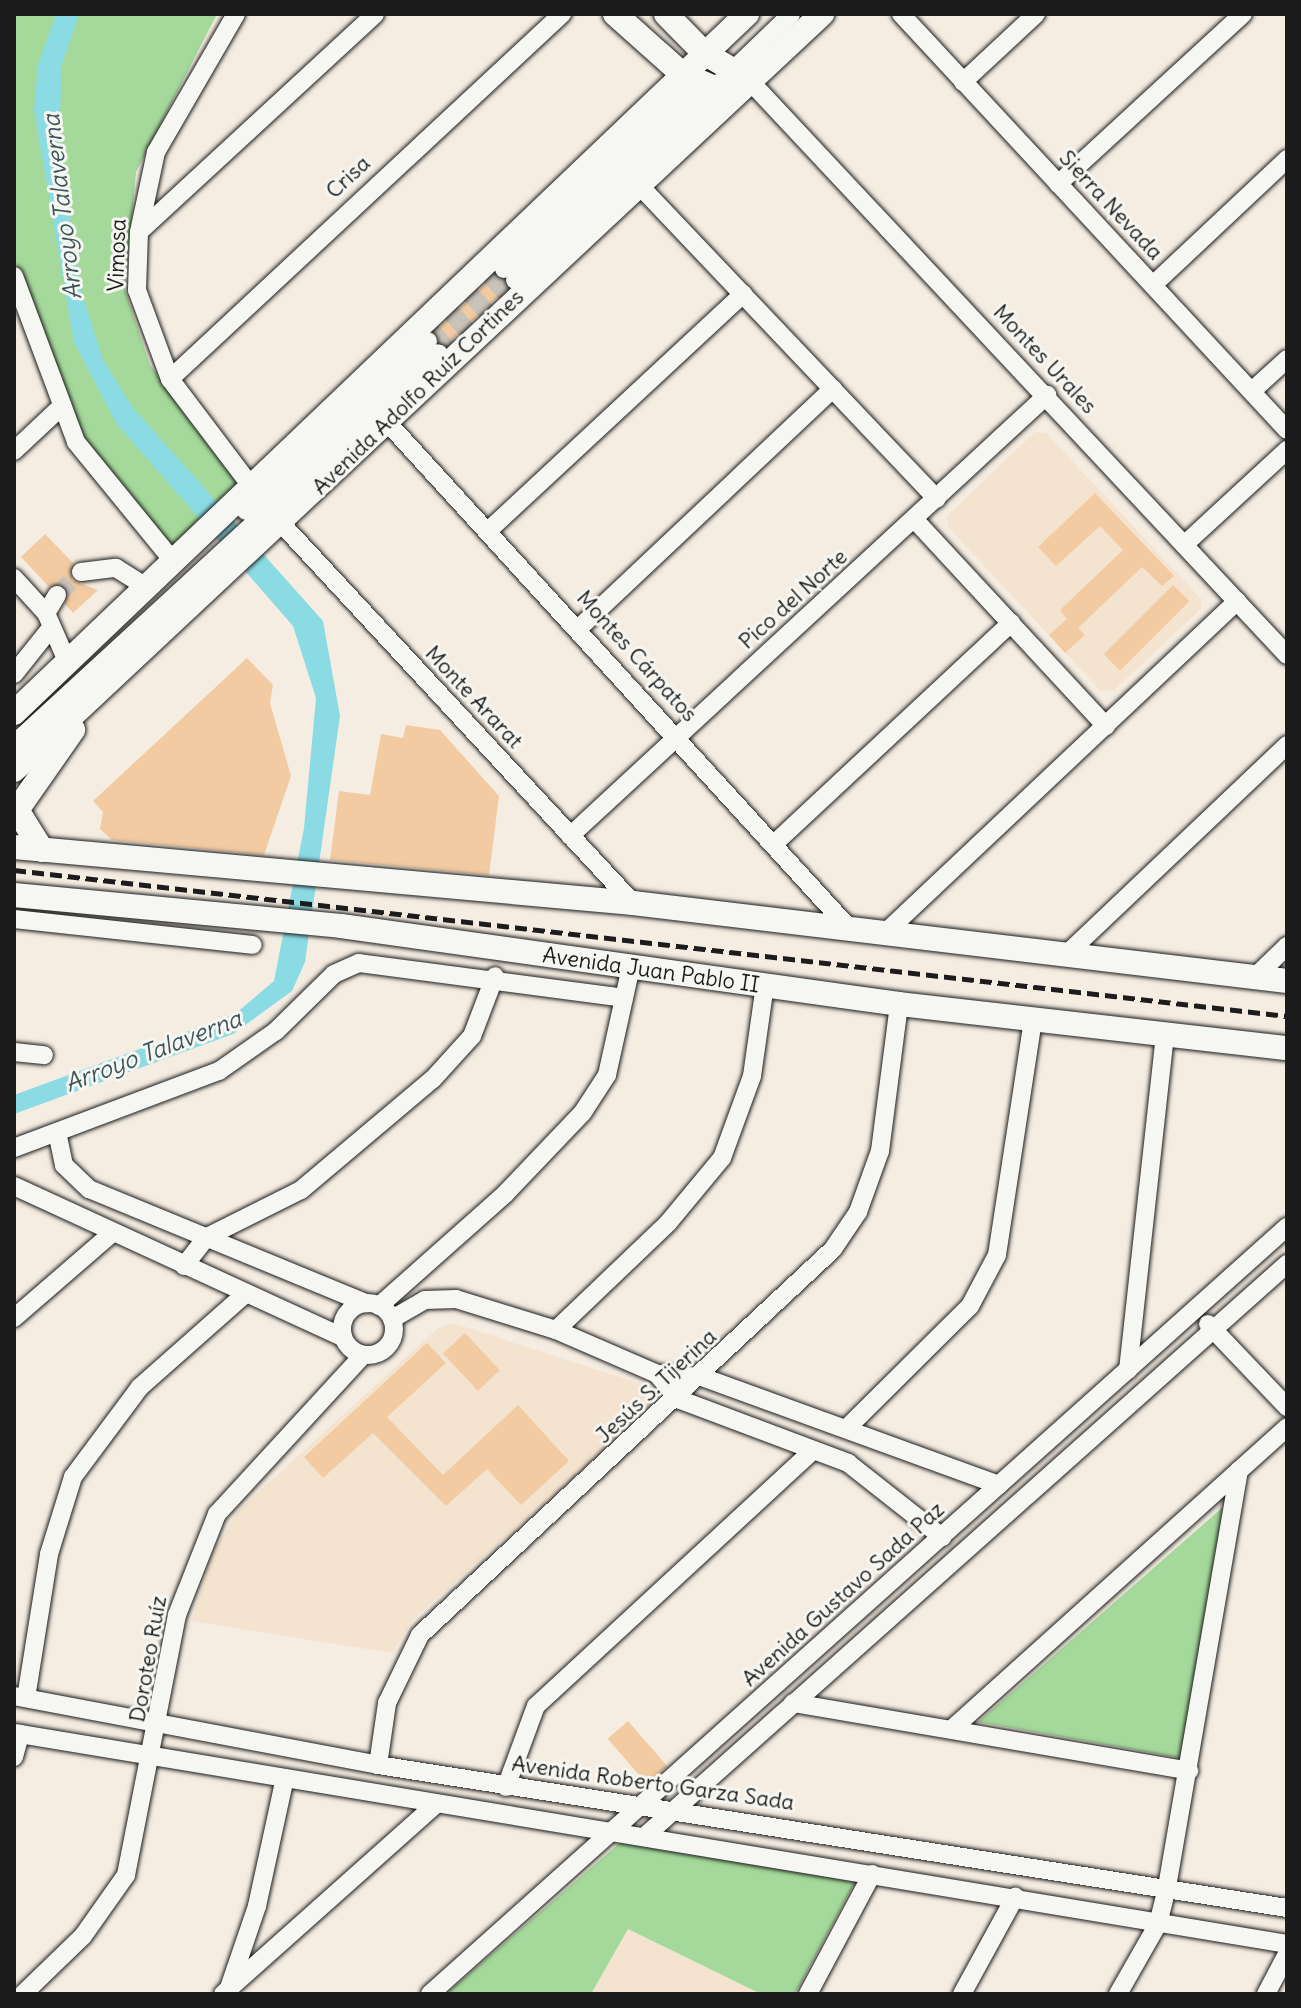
<!DOCTYPE html>
<html>
<head>
<meta charset="utf-8">
<style>
  body { margin:0 }
  #map { position:relative; width:1301px; height:2008px; overflow:hidden; background:#f5ede2; font-family:Delius,sans-serif }
  div>[style] { position:absolute }
  [style*='--x'] { left:calc(var(--x)*1px); top:calc(var(--y)*1px); width:calc(var(--w)*1px); rotate:calc(var(--a)*1deg) }
  .built>* { inset:0; background:#f4e3cf }
  .green>* { inset:0; background:#a5d99b }
  .water>* { inset:0; background:#8bdbe5 }
  .building>* { inset:0; background:#f2cba2; transform-origin:0 0 }
  .minor-tunnel>* { height:18px; margin-top:-9px; transform-origin:0; background:repeating-linear-gradient(90deg,#cac3ba 0 18px,transparent 0 27px) }
  .roads { filter:drop-shadow(0 0 2px #1c1c1c) drop-shadow(0 0 2px #1c1c1c) }
  .minor>* { height:18px; margin:-9px; padding:0 9px; transform-origin:9px; border-radius:9px; background:#f6f6f2 }
  .minor>.ring { margin:-9px; padding:0; box-sizing:content-box; background:none; border:18px solid #f6f6f2; border-radius:50% }
  .major>* { height:24px; margin:-12px; padding:0 12px; transform-origin:12px; border-radius:12px; background:#f6f6f2 }
  .rail>* { height:5px; margin-top:-2.5px; transform-origin:0; background:repeating-linear-gradient(90deg,#1c1c1c 0 12px,transparent 0 18px) }
  span { translate:-50% -50%; white-space:nowrap; text-align:center; line-height:1.15; -webkit-text-stroke:6px #f6f6f2; paint-order:stroke }
  .street-label { font-size:22px; color:#1c1c1c }
  .water-label { font-size:24px; color:#3d5558; font-style:italic }
  .frame { position:absolute; inset:0; border:16px solid #1c1c1c; pointer-events:none }
</style>
</head>
<body>
<div id="map">
  <div class="built">
    <i style="clip-path:polygon(1035px 432px,1046px 433px,1201px 599px,1201px 609px,1114px 690px,1101px 691px,949px 528px,947px 516px)"></i>
    <i style="clip-path:polygon(453px 1323px,656px 1389px,654px 1406px,413px 1619px,392px 1653px,192px 1621px,211px 1556px,238px 1511px,438px 1328px)"></i>
    <i style="clip-path:polygon(628px 1929px,761px 1994px,591px 1994px)"></i>
  </div>
  <div class="green">
    <i style="clip-path:polygon(14px 14px,217px 14px,136px 172px,125px 290px,150px 365px,242px 481px,169px 550px,93px 462px,22px 284px,14px 256px)"></i>
    <i style="clip-path:polygon(1223px 1507px,1181px 1758px,978px 1722px)"></i>
    <i style="clip-path:polygon(623px 1840px,855px 1882px,795px 1994px,761px 1994px,628px 1929px,591px 1994px,446px 1994px)"></i>
  </div>
  <div class="water">
    <i style="clip-path:polygon(56px 14px,79px 14px,62px 64px,59px 137px,79px 285px,103px 360px,133px 408px,323px 621px,340px 716px,305px 962px,292px 991px,233px 1034px,14px 1114px,14px 1095px,235px 1014px,274px 981px,304px 828px,316px 698px,293px 626px,116px 423px,74px 342px,34px 110px,38px 65px)"></i>
  </div>
  <div class="building">
    <i style="clip-path:polygon(494px 276px,507px 288px,447px 344px,440px 341px,435px 332px)"></i>
    <i style="clip-path:polygon(1095px 493px,1174px 576px,1162px 586px,1142px 567px,1078px 628px,1085px 635px,1065px 653px,1049px 635px,1067px 619px,1060px 610px,1123px 550px,1100px 526px,1056px 566px,1038px 547px)"></i>
    <i style="clip-path:polygon(45px 534px,73px 563px,72px 580px,98px 590px,73px 613px,65px 604px,67px 589px,49px 587px,21px 557px)"></i>
    <i style="left:1173px;top:585px;width:23px;height:98px;rotate:45deg"></i>
    <i style="clip-path:polygon(247px 658px,273px 685px,270px 703px,291px 776px,264px 855px,112px 840px,100px 829px,103px 812px,93px 801px)"></i>
    <i style="clip-path:polygon(406px 725px,440px 730px,499px 796px,489px 875px,330px 860px,339px 791px,370px 795px,381px 734px,403px 738px)"></i>
    <i style="left:465px;top:1333px;width:51px;height:30px;rotate:47deg"></i>
    <i style="clip-path:polygon(427px 1343px,446px 1363px,387px 1417px,443px 1475px,518px 1405px,569px 1461px,521px 1505px,487px 1469px,446px 1506px,373px 1433px,323px 1478px,304px 1457px)"></i>
    <i style="left:628px;top:1721px;width:60px;height:27px;rotate:49deg"></i>
  </div>
  <div class="minor-tunnel">
    <i style="--x:428;--y:341;--w:105;--a:-43.5"></i>
    <i style="--x:439;--y:353;--w:105;--a:-43.8"></i>
    <i style="--x:57;--y:595;--w:33;--a:-44"></i>
  </div>
  <div class="roads">
    <div class="minor">
      <i style="--x:236;--y:14;--w:160;--a:120.1"></i>
      <i style="--x:156;--y:152;--w:82;--a:102"></i>
      <i style="--x:139;--y:232;--w:58;--a:92"></i>
      <i style="--x:137;--y:290;--w:95;--a:69.7"></i>
      <i style="--x:170;--y:379;--w:134;--a:52.9"></i>
      <i style="--x:901;--y:14;--w:567;--a:47.14"></i>
      <i style="--x:748;--y:79;--w:789;--a:46.9"></i>
      <i style="--x:963;--y:82;--w:100;--a:-43"></i>
      <i style="--x:638;--y:184;--w:434;--a:46.5"></i>
      <i style="--x:1058;--y:184;--w:251;--a:-42.6"></i>
      <i style="--x:139;--y:232;--w:321;--a:-42.7"></i>
      <i style="--x:504;--y:269;--w:270;--a:-43.3"></i>
      <i style="--x:14;--y:276;--w:177;--a:69.5"></i>
      <i style="--x:76;--y:442;--w:154;--a:50.8"></i>
      <i style="--x:515;--y:280;--w:383;--a:-43.9"></i>
      <i style="--x:1153;--y:285;--w:184;--a:-43.2"></i>
      <i style="--x:170;--y:379;--w:536;--a:-42.96"></i>
      <i style="--x:1252;--y:391;--w:47;--a:-42.4"></i>
      <i style="--x:387;--y:422;--w:684;--a:47.61"></i>
      <i style="--x:14;--y:451;--w:66;--a:-43.2"></i>
      <i style="--x:246;--y:511;--w:249;--a:-43"></i>
      <i style="--x:915;--y:520;--w:281;--a:47.2"></i>
      <i style="--x:280;--y:522;--w:519;--a:47.18"></i>
      <i style="--x:489;--y:530;--w:347;--a:-42.9"></i>
      <i style="--x:1184;--y:545;--w:140;--a:-42.7"></i>
      <i style="--x:81;--y:572;--w:35;--a:-7"></i>
      <i style="--x:116;--y:568;--w:36;--a:32"></i>
      <i style="--x:14;--y:578;--w:47;--a:47.6"></i>
      <i style="--x:57;--y:595;--w:21;--a:121"></i>
      <i style="--x:46;--y:613;--w:52;--a:66.4"></i>
      <i style="--x:579;--y:628;--w:349;--a:-43.3"></i>
      <i style="--x:14;--y:674;--w:58;--a:-51.3"></i>
      <i style="--x:14;--y:744;--w:577;--a:-42.61"></i>
      <i style="--x:570;--y:836;--w:650;--a:-42.75"></i>
      <i style="--x:775;--y:843;--w:323;--a:-43"></i>
      <i style="--x:14;--y:919;--w:240;--a:6.2"></i>
      <i style="--x:885;--y:933;--w:484;--a:-43.3"></i>
      <i style="--x:1070;--y:951;--w:299;--a:-43.5"></i>
      <i style="--x:1255;--y:977;--w:45;--a:-44.1"></i>
      <i style="--x:14;--y:1052;--w:30;--a:6"></i>
      <i style="--x:57;--y:1132;--w:34;--a:78"></i>
      <i style="--x:64;--y:1165;--w:35;--a:44"></i>
      <i style="--x:89;--y:1189;--w:300;--a:22.4"></i>
      <i style="--x:14;--y:1148;--w:219;--a:-20.6"></i>
      <i style="--x:219;--y:1071;--w:70;--a:-35.1"></i>
      <i style="--x:276;--y:1031;--w:81;--a:-44.5"></i>
      <i style="--x:334;--y:974;--w:27;--a:-24"></i>
      <i style="--x:359;--y:963;--w:267;--a:7.5"></i>
      <i style="--x:14;--y:1186;--w:362;--a:24.7"></i>
      <i style="--x:184;--y:1266;--w:37;--a:-52"></i>
      <i style="--x:207;--y:1237;--w:105;--a:-26.6"></i>
      <i style="--x:301;--y:1190;--w:172;--a:-40.1"></i>
      <i style="--x:433;--y:1079;--w:58;--a:-47.8"></i>
      <i style="--x:472;--y:1036;--w:64;--a:-69"></i>
      <i class="ring" style="left:342px;top:1303px;width:34px;height:34px"></i>
      <i style="--x:379;--y:1306;--w:169;--a:-41.6"></i>
      <i style="--x:505;--y:1194;--w:113;--a:-46.4"></i>
      <i style="--x:583;--y:1112;--w:44;--a:-57"></i>
      <i style="--x:607;--y:1075;--w:111;--a:-77.5"></i>
      <i style="--x:14;--y:1318;--w:128;--a:-40.9"></i>
      <i style="--x:392;--y:1319;--w:38;--a:-30"></i>
      <i style="--x:425;--y:1300;--w:31;--a:-2"></i>
      <i style="--x:456;--y:1299;--w:105;--a:17.2"></i>
      <i style="--x:556;--y:1330;--w:110;--a:23.5"></i>
      <i style="--x:657;--y:1374;--w:45;--a:3.8"></i>
      <i style="--x:702;--y:1377;--w:316;--a:20"></i>
      <i style="--x:1208;--y:1324;--w:115;--a:46.4"></i>
      <i style="--x:556;--y:1330;--w:155;--a:-43.7"></i>
      <i style="--x:668;--y:1223;--w:85;--a:-50.3"></i>
      <i style="--x:722;--y:1158;--w:87;--a:-69.9"></i>
      <i style="--x:752;--y:1076;--w:92;--a:-81.9"></i>
      <i style="--x:1128;--y:1370;--w:337;--a:-83.7"></i>
      <i style="--x:657;--y:1374;--w:33;--a:50"></i>
      <i style="--x:678;--y:1399;--w:182;--a:20.6"></i>
      <i style="--x:848;--y:1463;--w:120;--a:38.2"></i>
      <i style="--x:848;--y:1427;--w:172;--a:-44.8"></i>
      <i style="--x:970;--y:1306;--w:58;--a:-62.1"></i>
      <i style="--x:997;--y:1255;--w:238;--a:-81.3"></i>
      <i style="--x:14;--y:1696;--w:370;--a:10.7"></i>
      <i style="--x:378;--y:1765;--w:920;--a:8.94"></i>
      <i style="--x:26;--y:1698;--w:146;--a:-80.9"></i>
      <i style="--x:49;--y:1554;--w:81;--a:-72.7"></i>
      <i style="--x:73;--y:1477;--w:112;--a:-53.3"></i>
      <i style="--x:140;--y:1387;--w:139;--a:-41.5"></i>
      <i style="--x:793;--y:1703;--w:402;--a:9.7"></i>
      <i style="--x:952;--y:1729;--w:451;--a:-42"></i>
      <i style="--x:14;--y:1733;--w:1290;--a:9.41"></i>
      <i style="--x:14;--y:1757;--w:24;--a:-75"></i>
      <i style="--x:378;--y:1765;--w:63;--a:-81.7"></i>
      <i style="--x:387;--y:1703;--w:76;--a:-64.1"></i>
      <i style="--x:420;--y:1635;--w:565;--a:-43.06"></i>
      <i style="--x:833;--y:1249;--w:45;--a:-56"></i>
      <i style="--x:858;--y:1212;--w:65;--a:-70.2"></i>
      <i style="--x:880;--y:1151;--w:148;--a:-82.6"></i>
      <i style="--x:506;--y:1787;--w:86;--a:-69.7"></i>
      <i style="--x:536;--y:1706;--w:377;--a:-42.7"></i>
      <i style="--x:644;--y:1837;--w:861;--a:-41.71"></i>
      <i style="--x:229;--y:1988;--w:87;--a:-71.1"></i>
      <i style="--x:257;--y:1906;--w:131;--a:-77.7"></i>
      <i style="--x:23;--y:1994;--w:83;--a:-44"></i>
      <i style="--x:83;--y:1936;--w:75;--a:-54.8"></i>
      <i style="--x:126;--y:1875;--w:265;--a:-78.9"></i>
      <i style="--x:177;--y:1615;--w:109;--a:-68.4"></i>
      <i style="--x:217;--y:1514;--w:216;--a:-47.4"></i>
      <i style="--x:223;--y:1994;--w:284;--a:-41.7"></i>
      <i style="--x:430;--y:1994;--w:1150;--a:-41.83"></i>
      <i style="--x:808;--y:1994;--w:136;--a:-61.9"></i>
      <i style="--x:962;--y:1994;--w:111;--a:-61.3"></i>
      <i style="--x:1118;--y:1994;--w:81;--a:-60.3"></i>
      <i style="--x:1158;--y:1924;--w:38;--a:-76"></i>
      <i style="--x:1167;--y:1887;--w:423;--a:-80.2"></i>
      <i style="--x:1266;--y:1994;--w:45;--a:-62.3"></i>
    </div>
    <div class="major">
      <i style="--x:615;--y:14;--w:90;--a:41.8"></i>
      <i style="--x:682;--y:74;--w:53;--a:23.2"></i>
      <i style="--x:666;--y:14;--w:54;--a:45.7"></i>
      <i style="--x:704;--y:53;--w:51;--a:30.6"></i>
      <i style="--x:14;--y:713;--w:1013;--a:-43.64"></i>
      <i style="--x:14;--y:770;--w:1107;--a:-43.1"></i>
      <i style="--x:14;--y:847;--w:622;--a:5.17"></i>
      <i style="--x:633;--y:903;--w:659;--a:6.8"></i>
      <i style="--x:42;--y:850;--w:47;--a:-122"></i>
      <i style="--x:17;--y:810;--w:98;--a:-55"></i>
      <i style="--x:14;--y:895;--w:328;--a:5.4"></i>
      <i style="--x:341;--y:926;--w:563;--a:7.96"></i>
      <i style="--x:899;--y:1004;--w:390;--a:6.5"></i>
    </div>
  </div>
  <div class="rail">
    <i style="--x:14;--y:870;--w:1281;--a:6.54"></i>
  </div>
  <div class="street-label">
    <span style="left:348px;top:177px;rotate:-43deg">Crisa</span>
    <span style="left:1111px;top:205px;rotate:47deg">Sierra Nevada</span>
    <span style="left:117px;top:255px;rotate:-88deg">Vimosa</span>
    <span style="left:1045px;top:359px;rotate:47deg">Montes Urales</span>
    <span style="left:418px;top:392px;rotate:-44deg">Avenida Adolfo Ruíz Cortines</span>
    <span style="left:793px;top:599px;rotate:-42deg">Pico del Norte</span>
    <span style="left:637px;top:656px;rotate:48deg">Montes Cárpatos</span>
    <span style="left:474px;top:697px;rotate:47deg">Monte Ararat</span>
    <span style="left:651px;top:970px;rotate:8deg">Avenida Juan Pablo II</span>
    <span style="left:656px;top:1386px;rotate:-43deg">Jesús S. Tijerina</span>
    <span style="left:843px;top:1594px;rotate:-42deg">Avenida Gustavo Sada Paz</span>
    <span style="left:148px;top:1659px;rotate:-80deg">Doroteo Ruíz</span>
    <span style="left:653px;top:1783px;rotate:8deg">Avenida Roberto Garza Sada</span>
  </div>
  <div class="water-label">
    <span style="left:62px;top:207px;rotate:-97deg">Arroyo Talaverna</span>
    <span style="left:153px;top:1051px;rotate:-21deg">Arroyo Talaverna</span>
  </div>
  <div class="frame"></div>
</div>
</body>
</html>
